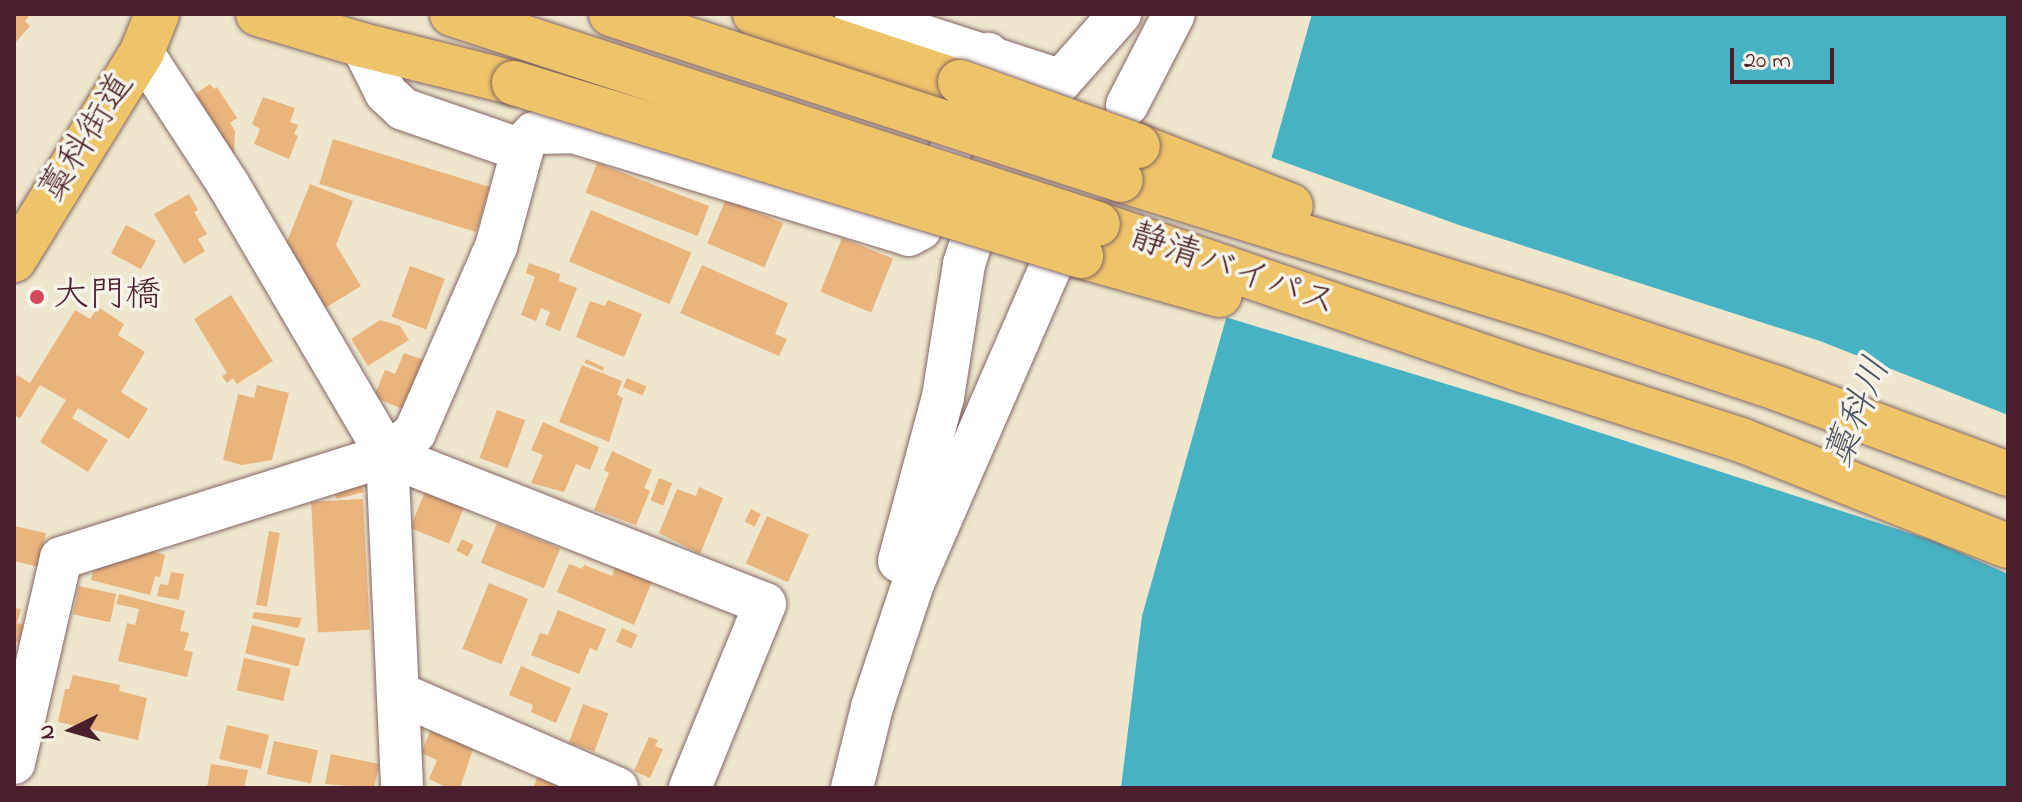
<!DOCTYPE html>
<html>
<head>
<meta charset="utf-8">
<style>
  body { margin:0 }
  #map { position:relative; width:2022px; height:802px; overflow:hidden; background:#eee7cd; font-family:"Indie Flower","Klee One",sans-serif }
  div>[style] { position:absolute }
  [style*='--x'] { left:calc(var(--x)*1px); top:calc(var(--y)*1px); width:calc(var(--w)*1px); rotate:calc(var(--a)*1deg) }
  .water>* { inset:0; background:#46b2c3 }
  .pier>* { inset:0; background:#eee7cd }
  .building>* { inset:0; background:#eab47d; transform-origin:0 0 }
  .roads { filter:drop-shadow(0 0 2px #836564) drop-shadow(0 0 2px #836564) }
  .minor>* { height:42px; margin:-21px; padding:0 21px; transform-origin:21px; border-radius:21px; background:#fff }
  .trunk>* { height:44px; margin:-22px; padding:0 22px; transform-origin:22px; border-radius:22px; background:#eec469 }
  .bridges { filter:drop-shadow(0 0 2px #836564) drop-shadow(0 0 2px #836564) }
  .trunk-bridge>* { height:44px; margin:-22px; padding:0 22px; transform-origin:22px; border-radius:22px; background:#eec469 }
  .dots>* { width:22px; height:22px; translate:-50% -50%; box-sizing:border-box; border:4px solid #f7f3e8; border-radius:50% }
  span { translate:-50% -50%; white-space:nowrap; text-align:center; line-height:1.15; -webkit-text-stroke:7px #f7f3e8; paint-order:stroke }
  .street-label { font-size:36px; color:#4a1f2b }
  .poi-label { font-size:36px; color:#4a1f2b }
  .left { translate:0 -50%; text-align:left }
  .water-label { font-size:38px; color:#495260; font-style:italic }
  .frame { position:absolute; inset:0; border:16px solid #4a1f2b; pointer-events:none }
  .north { position:absolute; left:32px; top:690px; width:80px; height:80px; -webkit-text-stroke:6px #f7f3e8; paint-order:stroke; rotate:265deg; font-size:22px; font-weight:700; line-height:32px; text-align:center; color:#4a1f2b }
  .north::after { content:''; display:block; margin:auto; width:28px; height:36px; background:#4a1f2b; clip-path:polygon(50% 0,100% 100%,50% 72%,0 100%) }
  .scale { position:absolute; left:1730px; top:48px; width:104px; height:36px; box-sizing:border-box; border:4px solid #4a1f2b; border-top:0; padding-left:10px; font-size:24px; line-height:28px; white-space:nowrap; color:#4a1f2b; -webkit-text-stroke:6px #f7f3e8; paint-order:stroke }
</style>
</head>
<body>
<div id="map">
  <div class="water">
    <i style="clip-path:polygon(1312px 14px,2008px 14px,2008px 788px,1121px 788px,1142px 616px)"></i>
  </div>
  <div class="pier">
    <i style="clip-path:polygon(1267px 156px,1459px 225px,1820px 341px,2008px 415px,2008px 574px,1934px 541px,1512px 404px,1222px 316px)"></i>
  </div>
  <div class="building">
    <i style="clip-path:polygon(14px 14px,29px 16px,25px 21px,30px 26px,14px 44px)"></i>
    <i style="clip-path:polygon(210px 84px,214px 89px,217px 87px,237px 118px,230px 123px,235px 131px,234px 153px,223px 160px,189px 98px)"></i>
    <i style="clip-path:polygon(263px 97px,295px 108px,290px 122px,298px 125px,294px 134px,298px 136px,289px 159px,254px 144px,260px 129px,252px 124px)"></i>
    <i style="left:333px;top:139px;width:164px;height:47px;rotate:17deg"></i>
    <i style="left:597px;top:163px;width:120px;height:32px;rotate:21deg"></i>
    <i style="clip-path:polygon(310px 184px,353px 201px,336px 245px,361px 286px,322px 310px,284px 249px)"></i>
    <i style="clip-path:polygon(189px 194px,198px 210px,194px 212px,207px 234px,198px 239px,205px 251px,184px 264px,154px 214px)"></i>
    <i style="left:726px;top:199px;width:62px;height:48px;rotate:23deg"></i>
    <i style="left:591px;top:210px;width:109px;height:56px;rotate:23deg"></i>
    <i style="left:126px;top:225px;width:34px;height:32px;rotate:28deg"></i>
    <i style="left:842px;top:238px;width:55px;height:58px;rotate:22deg"></i>
    <i style="clip-path:polygon(529px 263px,560px 274px,559px 281px,577px 288px,560px 331px,545px 325px,550px 312px,541px 308px,536px 321px,521px 315px,535px 277px,526px 273px)"></i>
    <i style="clip-path:polygon(702px 265px,788px 303px,775px 334px,787px 339px,779px 356px,680px 313px)"></i>
    <i style="left:410px;top:266px;width:37px;height:54px;rotate:20deg"></i>
    <i style="clip-path:polygon(231px 295px,273px 361px,237px 384px,233px 378px,227px 383px,222px 376px,227px 373px,194px 319px)"></i>
    <i style="clip-path:polygon(608px 300px,642px 314px,624px 357px,576px 337px,590px 301px,605px 306px)"></i>
    <i style="clip-path:polygon(98px 307px,124px 324px,118px 335px,145px 352px,121px 392px,148px 409px,129px 439px,78px 408px,72px 418px,108px 440px,88px 472px,40px 442px,66px 400px,40px 385px,20px 418px,14px 415px,14px 381px,17px 375px,30px 383px,75px 310px,90px 319px)"></i>
    <i style="clip-path:polygon(380px 320px,400px 326px,409px 340px,368px 366px,351px 339px)"></i>
    <i style="clip-path:polygon(404px 353px,427px 361px,407px 411px,374px 397px,385px 370px,395px 374px)"></i>
    <i style="left:586px;top:359px;width:20px;height:4px;rotate:24deg"></i>
    <i style="clip-path:polygon(582px 365px,622px 381px,617px 395px,623px 398px,609px 442px,559px 422px)"></i>
    <i style="left:627px;top:378px;width:21px;height:10px;rotate:23deg"></i>
    <i style="clip-path:polygon(257px 385px,289px 393px,272px 460px,242px 465px,223px 460px,238px 394px,254px 398px)"></i>
    <i style="left:497px;top:410px;width:30px;height:51px;rotate:20deg"></i>
    <i style="clip-path:polygon(543px 422px,599px 447px,590px 470px,576px 464px,564px 492px,531px 483px,543px 455px,531px 450px)"></i>
    <i style="clip-path:polygon(612px 451px,652px 470px,644px 488px,650px 491px,636px 525px,594px 510px,609px 473px,604px 470px)"></i>
    <i style="left:659px;top:478px;width:14px;height:24px;rotate:21deg"></i>
    <i style="clip-path:polygon(360px 482px,364px 492px,337px 499px,333px 490px)"></i>
    <i style="clip-path:polygon(699px 487px,723px 498px,700px 554px,659px 533px,677px 489px,696px 496px)"></i>
    <i style="left:426px;top:489px;width:42px;height:42px;rotate:22deg"></i>
    <i style="left:363px;top:499px;width:131px;height:52px;rotate:87deg"></i>
    <i style="left:751px;top:509px;width:11px;height:14px;rotate:27deg"></i>
    <i style="left:767px;top:516px;width:46px;height:52px;rotate:24deg"></i>
    <i style="left:497px;top:523px;width:68px;height:43px;rotate:22deg"></i>
    <i style="clip-path:polygon(14px 526px,46px 533px,39px 567px,14px 561px)"></i>
    <i style="left:269px;top:531px;width:11px;height:75px;rotate:10deg"></i>
    <i style="left:462px;top:539px;width:13px;height:13px;rotate:27deg"></i>
    <i style="clip-path:polygon(138px 546px,165px 555px,160px 577px,155px 576px,150px 595px,91px 580px,97px 555px,134px 558px)"></i>
    <i style="clip-path:polygon(617px 562px,654px 577px,634px 625px,557px 592px,569px 564px,582px 569px,584px 565px,612px 576px)"></i>
    <i style="clip-path:polygon(171px 572px,184px 574px,179px 600px,157px 596px,160px 584px,168px 585px)"></i>
    <i style="left:489px;top:583px;width:42px;height:71px;rotate:22deg"></i>
    <i style="left:79px;top:586px;width:38px;height:29px;rotate:12deg"></i>
    <i style="clip-path:polygon(119px 594px,185px 611px,180px 631px,189px 633px,184px 650px,193px 652px,187px 677px,118px 661px,127px 623px,135px 625px,139px 609px,116px 604px)"></i>
    <i style="clip-path:polygon(14px 608px,21px 609px,17px 623px,24px 625px,20px 642px,14px 641px)"></i>
    <i style="clip-path:polygon(558px 610px,606px 629px,597px 651px,590px 648px,579px 674px,531px 655px,540px 633px,548px 635px)"></i>
    <i style="clip-path:polygon(254px 612px,302px 618px,298px 628px,252px 618px)"></i>
    <i style="left:252px;top:625px;width:55px;height:29px;rotate:14deg"></i>
    <i style="left:622px;top:628px;width:17px;height:15px;rotate:24deg"></i>
    <i style="left:244px;top:658px;width:48px;height:33px;rotate:13deg"></i>
    <i style="clip-path:polygon(521px 666px,571px 688px,556px 723px,531px 712px,533px 705px,509px 695px)"></i>
    <i style="clip-path:polygon(73px 675px,120px 685px,119px 691px,147px 698px,138px 740px,58px 722px,65px 689px,69px 689px)"></i>
    <i style="left:583px;top:704px;width:27px;height:41px;rotate:20deg"></i>
    <i style="left:227px;top:725px;width:43px;height:35px;rotate:13deg"></i>
    <i style="clip-path:polygon(431px 730px,473px 749px,460px 788px,448px 788px,429px 779px,437px 760px,421px 753px)"></i>
    <i style="clip-path:polygon(649px 737px,658px 740px,655px 746px,663px 749px,650px 778px,634px 771px)"></i>
    <i style="left:274px;top:741px;width:45px;height:34px;rotate:12deg"></i>
    <i style="clip-path:polygon(331px 754px,379px 764px,374px 788px,325px 784px)"></i>
    <i style="clip-path:polygon(211px 764px,248px 770px,244px 788px,207px 788px)"></i>
    <i style="clip-path:polygon(541px 769px,585px 788px,533px 788px)"></i>
  </div>
  <div class="roads">
    <div class="minor">
      <i style="--x:856;--y:14;--w:213;--a:18"></i>
      <i style="--x:362;--y:45;--w:54;--a:63.4"></i>
      <i style="--x:386;--y:93;--w:23;--a:43"></i>
      <i style="--x:403;--y:109;--w:126;--a:19"></i>
      <i style="--x:142;--y:52;--w:158;--a:56.9"></i>
      <i style="--x:228;--y:184;--w:314;--a:59.6"></i>
      <i style="--x:387;--y:455;--w:333;--a:87.4"></i>
      <i style="--x:1050;--y:93;--w:106;--a:-48.5"></i>
      <i style="--x:1127;--y:105;--w:102;--a:-62.7"></i>
      <i style="--x:387;--y:455;--w:406;--a:21.5"></i>
      <i style="--x:765;--y:604;--w:199;--a:112.2"></i>
      <i style="--x:899;--y:561;--w:170;--a:-75"></i>
      <i style="--x:943;--y:397;--w:135;--a:-81"></i>
      <i style="--x:964;--y:264;--w:23;--a:-72"></i>
      <i style="--x:398;--y:693;--w:239;--a:23.5"></i>
      <i style="--x:14;--y:763;--w:210;--a:-77.1"></i>
      <i style="--x:61;--y:558;--w:342;--a:-17.5"></i>
      <i style="--x:387;--y:455;--w:36;--a:-39"></i>
      <i style="--x:415;--y:432;--w:202;--a:-66.4"></i>
      <i style="--x:496;--y:247;--w:107;--a:-74.8"></i>
      <i style="--x:524;--y:144;--w:15;--a:-48"></i>
      <i style="--x:534;--y:133;--w:39;--a:-1"></i>
      <i style="--x:573;--y:132;--w:351;--a:17"></i>
      <i style="--x:909;--y:235;--w:13;--a:-29"></i>
      <i style="--x:920;--y:229;--w:188;--a:-68.8"></i>
      <i style="--x:852;--y:788;--w:83;--a:-76.1"></i>
      <i style="--x:872;--y:707;--w:133;--a:-71.6"></i>
      <i style="--x:914;--y:581;--w:372;--a:-66.5"></i>
    </div>
    <div class="trunk">
      <i style="--x:258;--y:14;--w:109;--a:16.6"></i>
      <i style="--x:362;--y:45;--w:157;--a:14"></i>
      <i style="--x:755;--y:14;--w:216;--a:18.4"></i>
      <i style="--x:1138;--y:146;--w:164;--a:21.4"></i>
      <i style="--x:1121;--y:180;--w:460;--a:17.2"></i>
      <i style="--x:1560;--y:316;--w:231;--a:18.4"></i>
      <i style="--x:1779;--y:389;--w:244;--a:20.4"></i>
      <i style="--x:1098;--y:224;--w:452;--a:19"></i>
      <i style="--x:1525;--y:371;--w:227;--a:17.7"></i>
      <i style="--x:1741;--y:440;--w:287;--a:21.7"></i>
      <i style="--x:1081;--y:256;--w:144;--a:15.7"></i>
      <i style="--x:14;--y:260;--w:244;--a:-58.4"></i>
      <i style="--x:142;--y:52;--w:41;--a:-68.5"></i>
    </div>
  </div>
  <div class="bridges">
    <div class="trunk-bridge">
      <i style="--x:452;--y:14;--w:679;--a:18.01"></i>
      <i style="--x:611;--y:14;--w:536;--a:18.03"></i>
      <i style="--x:960;--y:82;--w:189;--a:19.8"></i>
      <i style="--x:514;--y:83;--w:593;--a:16.97"></i>
    </div>
  </div>
  <div class="dots">
    <i style="left:37px;top:297px;background:#d1495b"></i>
  </div>
  <div class="street-label">
    <span style="left:88px;top:138px;rotate:-58deg">藁科街道</span>
    <span style="left:1233px;top:271px;rotate:19deg">静清バイパス</span>
  </div>
  <div class="poi-label">
    <span class="left" style="left:53px;top:297px">大門橋</span>
  </div>
  <div class="water-label">
    <span style="left:1860px;top:413px;rotate:-68deg">藁科川</span>
  </div>
  <div class="frame"></div>
  <div class="north">N</div>
  <div class="scale">20 m</div>
</div>
</body>
</html>
